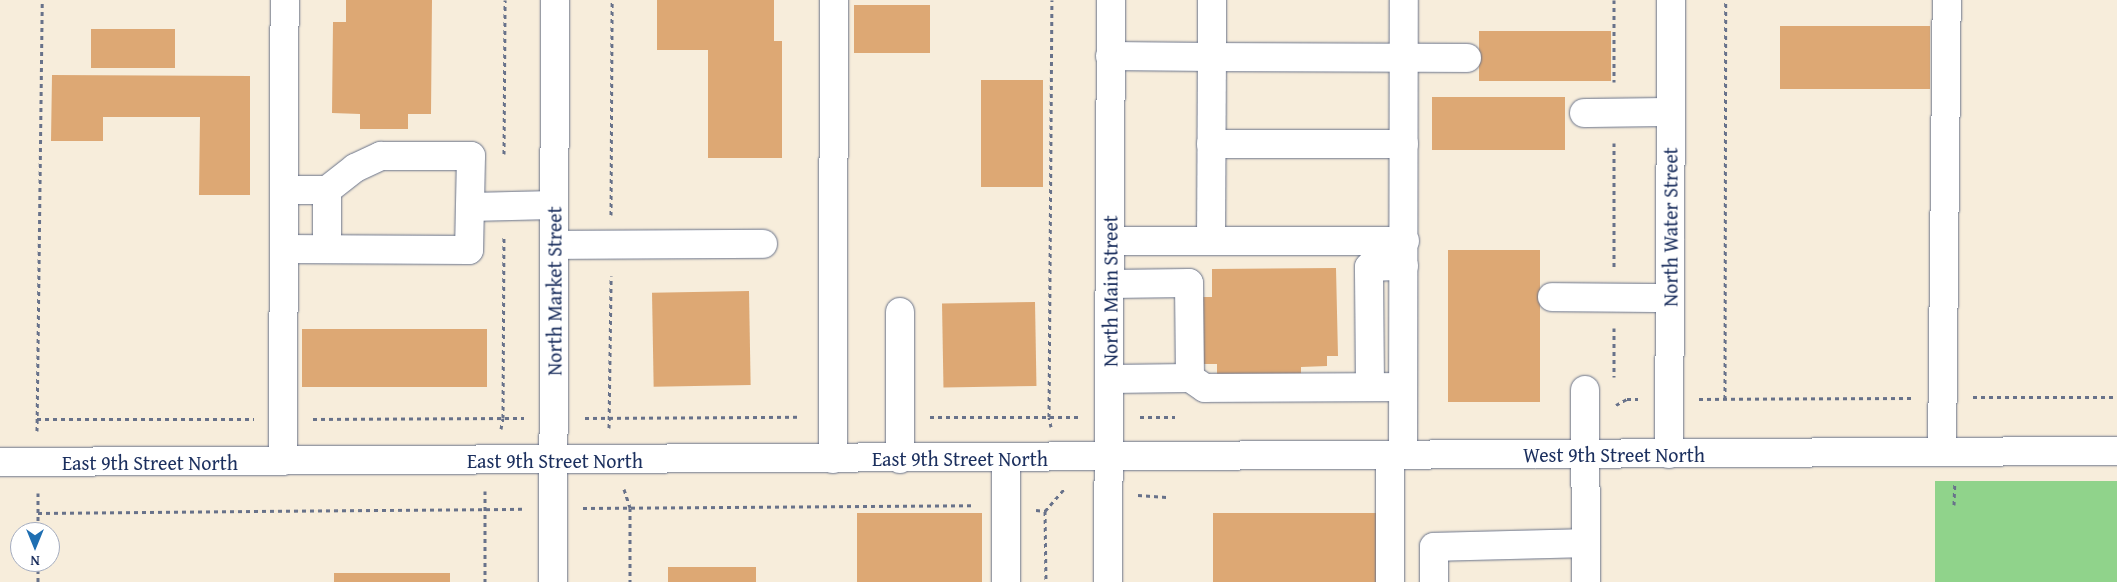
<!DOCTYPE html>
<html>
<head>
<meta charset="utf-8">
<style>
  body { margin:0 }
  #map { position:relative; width:2117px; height:582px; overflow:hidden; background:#f7eddb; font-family:"Gentium Book Plus",serif }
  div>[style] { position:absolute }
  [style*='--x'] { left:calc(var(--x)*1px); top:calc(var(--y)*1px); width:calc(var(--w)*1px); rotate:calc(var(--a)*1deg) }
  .green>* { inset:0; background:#90d38b; transform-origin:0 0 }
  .building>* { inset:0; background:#dda874; transform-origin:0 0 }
  .path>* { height:3px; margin-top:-1.5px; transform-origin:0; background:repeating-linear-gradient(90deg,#68728a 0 4px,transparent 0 8px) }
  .roads { filter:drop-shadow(0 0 1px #68728a) drop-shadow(0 0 1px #68728a) }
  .minor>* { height:28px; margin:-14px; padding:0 14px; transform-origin:14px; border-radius:14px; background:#fff }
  span { translate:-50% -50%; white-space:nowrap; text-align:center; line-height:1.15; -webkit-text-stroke:5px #fff; paint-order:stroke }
  .street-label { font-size:20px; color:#1b2f5e }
  .north { position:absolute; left:10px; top:522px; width:50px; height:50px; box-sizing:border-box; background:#fff; border:1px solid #a4acbf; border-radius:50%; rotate:180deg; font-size:14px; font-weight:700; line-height:20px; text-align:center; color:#1b2f5e }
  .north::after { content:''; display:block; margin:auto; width:18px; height:22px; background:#1f6fb2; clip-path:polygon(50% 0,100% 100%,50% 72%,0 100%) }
</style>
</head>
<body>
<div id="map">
  <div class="green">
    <i style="left:1935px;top:481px;width:182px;height:101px"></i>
  </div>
  <div class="building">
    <i style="clip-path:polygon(346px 0,432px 0,431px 114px,408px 114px,408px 129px,360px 129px,360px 114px,332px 113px,333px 22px,346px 22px)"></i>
    <i style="clip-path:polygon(657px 0,774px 0,774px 41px,782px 41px,782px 158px,708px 158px,708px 50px,657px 50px)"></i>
    <i style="left:854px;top:5px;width:76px;height:48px"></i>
    <i style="left:1780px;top:26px;width:150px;height:63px"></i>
    <i style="left:91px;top:29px;width:84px;height:39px"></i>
    <i style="left:1479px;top:31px;width:132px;height:50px"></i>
    <i style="clip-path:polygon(52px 75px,250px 76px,250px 195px,199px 195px,200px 117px,103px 117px,103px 141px,51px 141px)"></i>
    <i style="left:981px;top:80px;width:62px;height:107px"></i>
    <i style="left:1432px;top:97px;width:133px;height:53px"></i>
    <i style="left:1448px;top:250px;width:92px;height:152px"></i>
    <i style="clip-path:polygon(1336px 268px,1338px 356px,1327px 356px,1327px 366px,1301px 367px,1301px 376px,1217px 377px,1217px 364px,1203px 364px,1203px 297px,1212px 297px,1212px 269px)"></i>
    <i style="left:749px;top:291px;width:94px;height:97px;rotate:89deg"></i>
    <i style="left:1035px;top:302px;width:84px;height:93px;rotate:89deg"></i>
    <i style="left:302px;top:329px;width:185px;height:58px"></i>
    <i style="left:857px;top:513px;width:125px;height:69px"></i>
    <i style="left:1377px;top:513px;width:69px;height:164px;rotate:90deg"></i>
    <i style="left:668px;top:567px;width:88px;height:15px"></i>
    <i style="left:334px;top:573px;width:116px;height:9px"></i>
  </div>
  <div class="path">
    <i style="--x:1614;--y:0;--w:82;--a:90"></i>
    <i style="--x:1614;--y:143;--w:124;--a:90"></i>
    <i style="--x:504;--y:154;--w:154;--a:-89.6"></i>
    <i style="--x:611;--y:215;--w:215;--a:-89.7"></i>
    <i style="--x:1614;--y:328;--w:49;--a:90"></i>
    <i style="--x:1973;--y:397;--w:144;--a:0"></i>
    <i style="--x:1699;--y:399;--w:214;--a:-0.3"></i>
    <i style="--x:1725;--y:399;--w:399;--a:-89.9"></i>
    <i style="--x:1616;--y:405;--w:13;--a:-29"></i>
    <i style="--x:1627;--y:399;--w:11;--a:0"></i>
    <i style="--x:930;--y:417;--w:149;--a:0"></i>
    <i style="--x:1140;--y:417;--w:35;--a:0"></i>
    <i style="--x:585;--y:418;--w:216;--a:-0.3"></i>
    <i style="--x:37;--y:419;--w:217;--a:0"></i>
    <i style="--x:313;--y:419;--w:211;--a:-0.3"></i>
    <i style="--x:1051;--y:427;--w:10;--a:-101"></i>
    <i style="--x:1049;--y:417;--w:417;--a:-89.6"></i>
    <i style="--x:609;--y:428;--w:152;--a:-89.2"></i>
    <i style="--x:501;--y:429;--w:11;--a:-80"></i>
    <i style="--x:503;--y:418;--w:182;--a:-89.7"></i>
    <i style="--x:37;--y:431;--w:431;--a:-89.3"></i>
    <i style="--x:624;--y:489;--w:20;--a:72"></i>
    <i style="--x:630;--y:508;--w:74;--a:90"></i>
    <i style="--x:38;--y:493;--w:39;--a:90"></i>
    <i style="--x:1138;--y:495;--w:32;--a:4"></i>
    <i style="--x:1954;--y:505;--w:23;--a:-88"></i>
    <i style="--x:583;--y:508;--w:392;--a:-0.4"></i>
    <i style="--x:1036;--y:510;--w:9;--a:6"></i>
    <i style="--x:1045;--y:511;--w:29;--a:-49"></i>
    <i style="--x:1045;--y:511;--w:71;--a:89.2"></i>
    <i style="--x:38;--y:513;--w:484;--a:-0.5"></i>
    <i style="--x:38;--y:562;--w:20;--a:90"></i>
    <i style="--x:485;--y:582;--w:91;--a:-90"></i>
  </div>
  <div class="roads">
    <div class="minor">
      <i style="--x:1110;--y:56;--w:102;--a:0.6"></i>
      <i style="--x:1212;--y:57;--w:57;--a:-90"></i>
      <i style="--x:1584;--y:113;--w:86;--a:-0.7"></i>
      <i style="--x:1211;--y:144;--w:193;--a:0"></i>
      <i style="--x:284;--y:190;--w:43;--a:0"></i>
      <i style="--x:327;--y:190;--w:36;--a:-38"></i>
      <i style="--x:355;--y:168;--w:29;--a:-25"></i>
      <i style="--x:381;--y:156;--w:90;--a:0"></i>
      <i style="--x:471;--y:156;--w:94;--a:91.2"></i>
      <i style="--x:469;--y:250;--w:185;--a:-179.7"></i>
      <i style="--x:327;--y:190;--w:59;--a:90"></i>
      <i style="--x:470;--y:207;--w:84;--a:-1.4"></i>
      <i style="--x:1110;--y:241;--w:295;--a:0"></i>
      <i style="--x:1211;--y:241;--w:184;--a:-89.7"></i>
      <i style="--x:1212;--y:57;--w:255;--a:0.2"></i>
      <i style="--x:554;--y:245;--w:209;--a:-0.3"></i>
      <i style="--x:1110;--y:284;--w:79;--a:-0.7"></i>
      <i style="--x:1189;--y:283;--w:95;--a:89.4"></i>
      <i style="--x:1190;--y:378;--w:80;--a:179.3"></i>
      <i style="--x:1552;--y:297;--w:118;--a:0.5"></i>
      <i style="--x:1190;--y:378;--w:18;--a:34"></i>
      <i style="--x:1205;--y:388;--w:198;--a:-0.3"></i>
      <i style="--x:1370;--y:387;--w:120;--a:-90.5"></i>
      <i style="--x:1369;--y:267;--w:35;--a:-2"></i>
      <i style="--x:1585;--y:390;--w:192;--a:89.7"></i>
      <i style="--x:1942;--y:452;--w:452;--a:-89.4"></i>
      <i style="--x:1669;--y:454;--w:454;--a:-89.7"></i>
      <i style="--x:1403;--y:455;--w:455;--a:-89.9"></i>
      <i style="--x:833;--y:459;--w:459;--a:-89.9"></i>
      <i style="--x:900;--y:459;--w:147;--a:-90"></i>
      <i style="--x:283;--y:461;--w:461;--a:-89.8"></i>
      <i style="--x:0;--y:462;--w:2117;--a:-0.3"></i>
      <i style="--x:553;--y:582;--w:582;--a:-89.8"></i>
      <i style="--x:1006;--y:582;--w:124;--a:-90"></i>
      <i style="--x:1108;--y:582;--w:582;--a:-89.7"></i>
      <i style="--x:1390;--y:582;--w:127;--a:-90"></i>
      <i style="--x:1434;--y:582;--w:35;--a:-90"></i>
      <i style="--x:1434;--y:547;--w:152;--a:-1.5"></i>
    </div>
  </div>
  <div class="street-label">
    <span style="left:1670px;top:227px;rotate:-90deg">North Water Street</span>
    <span style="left:554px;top:291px;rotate:-90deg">North Market Street</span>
    <span style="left:1110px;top:291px;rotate:-90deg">North Main Street</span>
    <span style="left:1614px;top:454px">West 9th Street North</span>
    <span style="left:960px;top:458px">East 9th Street North</span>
    <span style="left:555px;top:460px">East 9th Street North</span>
    <span style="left:150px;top:462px">East 9th Street North</span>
  </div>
  <div class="north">N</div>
</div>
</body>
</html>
